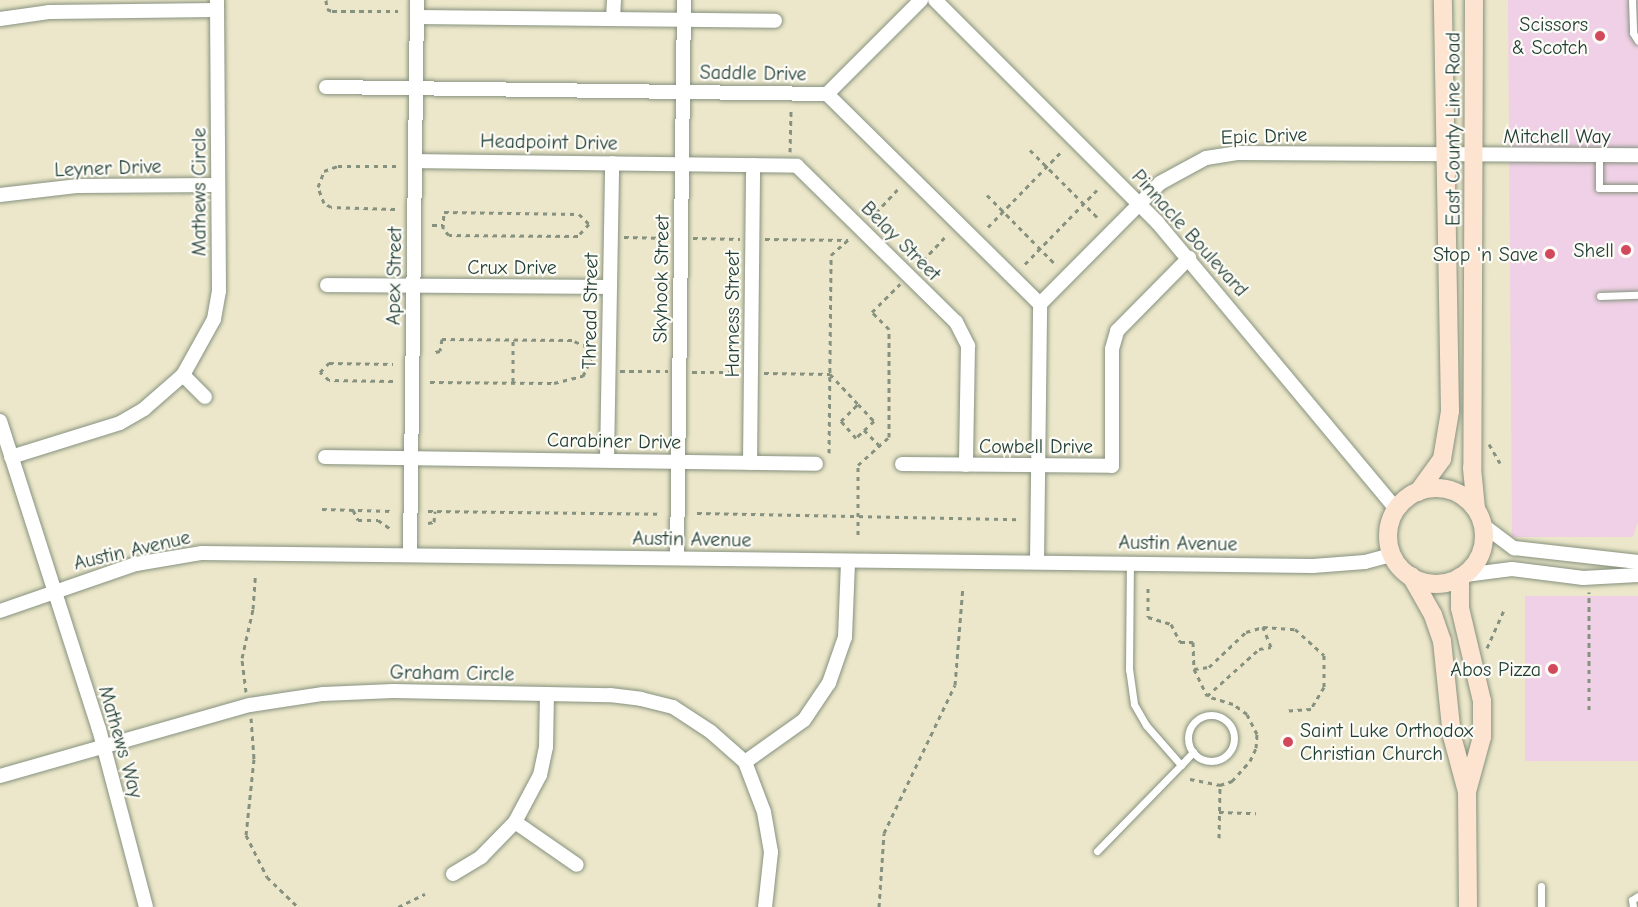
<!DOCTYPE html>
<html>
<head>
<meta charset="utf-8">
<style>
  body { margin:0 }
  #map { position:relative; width:1638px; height:907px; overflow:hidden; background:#ece7ca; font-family:"Comic Neue",sans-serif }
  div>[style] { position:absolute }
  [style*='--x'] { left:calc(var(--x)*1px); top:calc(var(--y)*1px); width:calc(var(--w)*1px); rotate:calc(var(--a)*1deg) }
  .built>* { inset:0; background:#efd0e6; transform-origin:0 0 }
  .path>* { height:3px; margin-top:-1.5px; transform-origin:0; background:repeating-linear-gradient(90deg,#86927f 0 4.5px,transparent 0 9px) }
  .roads { filter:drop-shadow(0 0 2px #86927f) drop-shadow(0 0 2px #86927f) }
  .lane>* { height:7px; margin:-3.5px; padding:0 3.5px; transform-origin:3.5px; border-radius:3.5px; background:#fff }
  .lane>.ring { margin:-3.5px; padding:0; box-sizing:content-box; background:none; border:7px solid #fff; border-radius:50% }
  .street>* { height:14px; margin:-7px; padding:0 7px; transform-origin:7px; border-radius:7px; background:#fff }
  .secondary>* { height:18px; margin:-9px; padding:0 9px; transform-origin:9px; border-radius:9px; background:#fde4d1 }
  .secondary>.ring { margin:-9px; padding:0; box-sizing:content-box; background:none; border:18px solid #fde4d1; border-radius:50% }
  .dots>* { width:16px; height:16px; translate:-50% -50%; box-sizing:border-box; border:3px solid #fdfcf7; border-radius:50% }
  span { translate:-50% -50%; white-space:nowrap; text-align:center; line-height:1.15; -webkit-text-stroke:4.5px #fdfcf7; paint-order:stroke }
  .poi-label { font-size:20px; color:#1f3d34 }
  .right { translate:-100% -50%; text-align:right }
  .left { translate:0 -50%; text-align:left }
  .street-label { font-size:20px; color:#1f3d34 }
</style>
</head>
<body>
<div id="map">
  <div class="built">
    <i style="clip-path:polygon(1508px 0,1638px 0,1638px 522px,1633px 537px,1512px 537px)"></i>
    <i style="left:1638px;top:596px;width:165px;height:113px;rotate:90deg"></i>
  </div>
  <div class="path">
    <i style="--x:326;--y:0;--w:9;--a:84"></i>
    <i style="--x:327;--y:9;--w:5;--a:22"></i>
    <i style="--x:332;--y:11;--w:66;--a:0"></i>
    <i style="--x:1030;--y:150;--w:98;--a:45"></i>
    <i style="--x:790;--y:152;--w:41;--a:-88.6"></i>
    <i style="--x:987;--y:195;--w:97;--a:45.4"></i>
    <i style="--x:395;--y:209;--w:64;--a:-178.2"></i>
    <i style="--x:331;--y:207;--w:8;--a:-150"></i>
    <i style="--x:324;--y:203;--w:17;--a:-111"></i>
    <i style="--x:318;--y:187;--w:17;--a:-69"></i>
    <i style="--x:324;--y:171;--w:15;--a:-20"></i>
    <i style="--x:338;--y:166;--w:58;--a:0"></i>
    <i style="--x:444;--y:212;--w:135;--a:0.8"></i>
    <i style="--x:579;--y:214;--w:14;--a:45"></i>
    <i style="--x:589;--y:224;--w:16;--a:133"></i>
    <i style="--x:578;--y:236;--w:129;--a:-179.6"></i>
    <i style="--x:449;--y:235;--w:8;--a:-135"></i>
    <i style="--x:443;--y:229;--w:17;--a:-87"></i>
    <i style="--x:870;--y:219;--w:41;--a:-47"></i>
    <i style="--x:432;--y:225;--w:11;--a:0"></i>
    <i style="--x:988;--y:227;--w:107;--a:-45.8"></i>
    <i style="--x:624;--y:237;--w:44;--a:1.3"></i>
    <i style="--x:693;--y:238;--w:47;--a:1.2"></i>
    <i style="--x:765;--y:239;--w:83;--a:0.7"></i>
    <i style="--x:1025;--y:264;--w:107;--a:-45.8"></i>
    <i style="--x:917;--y:267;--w:41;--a:-47"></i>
    <i style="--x:620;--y:371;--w:48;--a:0"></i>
    <i style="--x:692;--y:372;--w:45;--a:0"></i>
    <i style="--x:764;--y:373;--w:66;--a:0.9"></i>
    <i style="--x:830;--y:374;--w:41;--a:47"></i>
    <i style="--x:858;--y:404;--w:23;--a:47"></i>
    <i style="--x:874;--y:421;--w:25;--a:137"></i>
    <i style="--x:856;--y:438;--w:23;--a:-131"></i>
    <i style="--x:841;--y:421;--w:24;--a:-45"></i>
    <i style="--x:393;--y:381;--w:64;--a:-179.1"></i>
    <i style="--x:329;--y:380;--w:12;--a:-138"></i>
    <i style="--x:320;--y:372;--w:13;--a:-45"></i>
    <i style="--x:329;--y:363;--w:64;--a:0.9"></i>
    <i style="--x:430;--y:382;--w:124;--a:0.5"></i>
    <i style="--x:554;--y:383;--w:30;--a:-14"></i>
    <i style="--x:583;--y:376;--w:19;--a:-65"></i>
    <i style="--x:591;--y:359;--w:13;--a:-108"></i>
    <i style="--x:587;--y:347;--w:17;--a:-155"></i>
    <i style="--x:572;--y:340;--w:130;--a:-179.6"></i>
    <i style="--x:442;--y:339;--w:12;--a:99"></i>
    <i style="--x:440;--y:351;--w:9;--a:167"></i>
    <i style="--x:513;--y:382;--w:43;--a:-90"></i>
    <i style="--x:864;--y:430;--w:21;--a:45"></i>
    <i style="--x:1489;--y:444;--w:22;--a:60"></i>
    <i style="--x:829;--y:453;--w:198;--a:-89.4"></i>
    <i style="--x:831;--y:255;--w:25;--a:-42"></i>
    <i style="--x:322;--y:509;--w:69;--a:1.7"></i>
    <i style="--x:353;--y:510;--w:11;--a:63"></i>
    <i style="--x:358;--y:520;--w:20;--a:0"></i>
    <i style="--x:378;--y:520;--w:16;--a:35"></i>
    <i style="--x:428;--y:511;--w:232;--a:0.7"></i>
    <i style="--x:697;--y:513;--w:322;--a:1.1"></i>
    <i style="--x:428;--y:523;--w:6;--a:-9"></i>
    <i style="--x:434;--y:522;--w:11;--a:-85"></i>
    <i style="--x:858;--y:535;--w:70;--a:-90"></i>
    <i style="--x:858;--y:465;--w:42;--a:-42.1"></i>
    <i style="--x:889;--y:437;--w:108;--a:-90"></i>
    <i style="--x:889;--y:329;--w:24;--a:-135"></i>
    <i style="--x:872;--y:312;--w:40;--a:-45"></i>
    <i style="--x:1148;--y:588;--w:29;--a:90"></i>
    <i style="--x:1148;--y:617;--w:24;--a:17"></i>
    <i style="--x:1171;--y:624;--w:20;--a:63"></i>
    <i style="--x:1180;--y:642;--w:13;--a:0"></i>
    <i style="--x:1193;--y:642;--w:27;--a:88"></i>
    <i style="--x:1194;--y:669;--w:30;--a:64"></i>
    <i style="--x:1207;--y:696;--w:70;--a:-42.1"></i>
    <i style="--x:1259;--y:649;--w:12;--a:-9"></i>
    <i style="--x:1271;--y:647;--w:22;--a:-112"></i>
    <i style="--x:1487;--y:648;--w:42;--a:-65.9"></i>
    <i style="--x:1194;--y:669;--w:15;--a:-8"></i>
    <i style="--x:1209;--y:667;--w:51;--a:-43.4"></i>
    <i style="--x:1246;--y:632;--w:18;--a:-16"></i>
    <i style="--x:1263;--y:627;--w:32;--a:4"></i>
    <i style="--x:1295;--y:629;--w:39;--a:42"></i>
    <i style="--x:1324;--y:655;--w:32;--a:90"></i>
    <i style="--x:1324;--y:687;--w:26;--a:121"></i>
    <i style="--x:1311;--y:709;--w:26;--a:176"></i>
    <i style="--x:246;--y:692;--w:34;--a:-97"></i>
    <i style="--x:242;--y:658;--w:50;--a:-77.3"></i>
    <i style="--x:253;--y:609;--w:32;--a:-86"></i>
    <i style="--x:1589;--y:710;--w:118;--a:-90"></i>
    <i style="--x:251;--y:718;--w:41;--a:85.8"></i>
    <i style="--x:254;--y:759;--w:76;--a:96"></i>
    <i style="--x:246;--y:835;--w:47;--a:63.4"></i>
    <i style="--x:267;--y:877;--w:43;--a:44.1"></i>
    <i style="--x:1190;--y:779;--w:31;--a:11"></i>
    <i style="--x:1220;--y:785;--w:13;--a:-18"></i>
    <i style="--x:1232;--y:781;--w:27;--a:-48"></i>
    <i style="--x:1250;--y:761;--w:14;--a:-65"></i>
    <i style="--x:1256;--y:748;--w:14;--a:-86"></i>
    <i style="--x:1257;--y:734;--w:22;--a:-117"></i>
    <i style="--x:1247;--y:714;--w:17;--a:-144"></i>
    <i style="--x:1233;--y:704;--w:27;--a:-163"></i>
    <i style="--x:1219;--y:812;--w:37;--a:2"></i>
    <i style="--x:1219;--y:838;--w:53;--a:-88.9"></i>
    <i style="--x:398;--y:907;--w:30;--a:-26"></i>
    <i style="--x:879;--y:907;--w:74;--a:-86.1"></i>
    <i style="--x:884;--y:833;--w:164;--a:-64.4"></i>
    <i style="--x:955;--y:685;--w:99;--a:-85.4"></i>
  </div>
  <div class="roads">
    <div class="lane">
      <i style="--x:1632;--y:0;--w:33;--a:88"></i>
      <i style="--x:1633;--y:33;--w:9;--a:58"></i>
      <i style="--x:1599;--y:155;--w:33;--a:90"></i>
      <i style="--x:1599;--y:188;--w:39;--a:0"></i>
      <i style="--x:1600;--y:296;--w:38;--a:-2"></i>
      <i class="ring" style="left:1188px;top:715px;width:39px;height:39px"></i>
      <i style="--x:1181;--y:765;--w:18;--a:-47"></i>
      <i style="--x:1097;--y:851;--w:120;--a:-45.7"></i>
      <i style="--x:1181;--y:765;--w:53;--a:-131.2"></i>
      <i style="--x:1146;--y:725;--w:24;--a:-120"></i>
      <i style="--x:1134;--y:704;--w:34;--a:-98"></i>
      <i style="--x:1129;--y:670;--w:108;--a:-89.5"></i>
      <i style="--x:1541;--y:886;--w:21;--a:90"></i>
      <i style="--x:1633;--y:907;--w:7;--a:-98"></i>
      <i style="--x:1632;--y:900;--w:7;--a:-34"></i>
    </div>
    <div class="street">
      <i style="--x:935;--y:0;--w:314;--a:45"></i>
      <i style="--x:1157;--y:222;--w:373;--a:50.2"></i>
      <i style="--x:417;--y:17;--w:358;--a:0.6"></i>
      <i style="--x:0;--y:19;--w:49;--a:-8.1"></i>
      <i style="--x:49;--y:12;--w:168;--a:-0.7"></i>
      <i style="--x:613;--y:19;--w:19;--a:-87"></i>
      <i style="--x:326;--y:87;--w:501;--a:0.8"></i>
      <i style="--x:827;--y:94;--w:299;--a:44.6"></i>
      <i style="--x:827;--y:94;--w:133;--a:-45"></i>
      <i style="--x:415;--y:161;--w:382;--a:0.7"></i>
      <i style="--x:797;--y:166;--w:223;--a:44.5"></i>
      <i style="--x:956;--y:322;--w:27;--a:63"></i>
      <i style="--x:968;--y:346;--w:119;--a:91"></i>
      <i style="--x:0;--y:195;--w:79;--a:-6.6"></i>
      <i style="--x:78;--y:186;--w:140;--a:-0.4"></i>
      <i style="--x:327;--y:285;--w:282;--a:0.4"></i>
      <i style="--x:1040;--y:304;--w:170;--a:-45.2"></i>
      <i style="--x:1160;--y:183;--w:52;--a:-28.5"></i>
      <i style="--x:1206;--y:158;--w:33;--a:-9"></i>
      <i style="--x:1239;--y:153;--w:399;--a:0.3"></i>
      <i style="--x:183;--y:375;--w:31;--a:45"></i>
      <i style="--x:0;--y:421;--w:324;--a:72.2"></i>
      <i style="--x:99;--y:729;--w:184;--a:75.2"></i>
      <i style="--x:11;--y:457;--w:114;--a:-17.3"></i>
      <i style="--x:120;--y:423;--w:28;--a:-30"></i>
      <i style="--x:144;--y:409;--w:52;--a:-41.1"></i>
      <i style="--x:183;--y:375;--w:64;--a:-61"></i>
      <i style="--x:214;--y:319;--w:28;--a:-80"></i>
      <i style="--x:219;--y:291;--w:291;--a:-90.4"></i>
      <i style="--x:325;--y:457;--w:491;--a:0.8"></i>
      <i style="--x:607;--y:460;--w:297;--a:-89"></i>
      <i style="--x:750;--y:463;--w:298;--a:-89.4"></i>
      <i style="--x:902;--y:464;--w:210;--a:0.5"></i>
      <i style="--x:1112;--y:466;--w:117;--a:-90"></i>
      <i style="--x:1112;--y:349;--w:19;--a:-74"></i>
      <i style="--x:1117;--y:331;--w:103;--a:-45.4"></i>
      <i style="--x:1483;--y:525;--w:39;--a:37"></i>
      <i style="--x:1514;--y:548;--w:125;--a:6.4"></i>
      <i style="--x:410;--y:553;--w:553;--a:-89.27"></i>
      <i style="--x:677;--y:558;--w:558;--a:-89.28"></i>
      <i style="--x:1037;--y:561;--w:257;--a:-89.3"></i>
      <i style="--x:1465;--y:575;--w:47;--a:-7.3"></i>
      <i style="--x:1512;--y:569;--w:72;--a:7.2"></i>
      <i style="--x:1583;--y:578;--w:55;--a:-3.1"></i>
      <i style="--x:0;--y:611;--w:144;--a:-19.1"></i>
      <i style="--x:136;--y:564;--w:67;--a:-9.5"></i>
      <i style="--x:202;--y:553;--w:1111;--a:0.67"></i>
      <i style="--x:1313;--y:566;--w:52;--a:-4.4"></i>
      <i style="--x:1365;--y:562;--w:28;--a:-15"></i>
      <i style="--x:547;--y:694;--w:53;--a:91.1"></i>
      <i style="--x:546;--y:747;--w:29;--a:102"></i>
      <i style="--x:540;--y:775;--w:53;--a:118"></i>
      <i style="--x:515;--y:822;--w:75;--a:34.7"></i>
      <i style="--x:745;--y:762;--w:72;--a:-35.4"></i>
      <i style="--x:804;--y:720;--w:45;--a:-56"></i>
      <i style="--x:829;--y:683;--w:49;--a:-70.8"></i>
      <i style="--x:845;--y:637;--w:76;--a:-87.7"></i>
      <i style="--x:0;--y:776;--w:260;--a:-15.9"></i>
      <i style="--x:250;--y:705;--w:74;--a:-8.6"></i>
      <i style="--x:323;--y:694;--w:70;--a:-2.5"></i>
      <i style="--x:393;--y:691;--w:217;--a:1.1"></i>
      <i style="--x:610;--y:695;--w:31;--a:7"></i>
      <i style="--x:641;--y:699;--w:33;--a:14"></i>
      <i style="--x:673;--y:707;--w:45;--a:33.3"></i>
      <i style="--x:711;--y:732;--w:45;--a:41.4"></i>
      <i style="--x:745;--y:762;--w:53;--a:69.2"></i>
      <i style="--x:764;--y:812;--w:41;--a:80.1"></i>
      <i style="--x:771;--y:852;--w:55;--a:96.2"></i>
      <i style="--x:453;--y:874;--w:33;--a:-31"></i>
      <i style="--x:481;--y:857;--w:49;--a:-45.8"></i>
    </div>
    <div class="secondary">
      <i style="--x:1474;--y:0;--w:468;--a:90.2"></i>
      <i style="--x:1472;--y:468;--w:41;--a:84.4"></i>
      <i class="ring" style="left:1388px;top:488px;width:78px;height:78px"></i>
      <i style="--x:1418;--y:492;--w:41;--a:-54"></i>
      <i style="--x:1442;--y:459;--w:49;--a:-80.5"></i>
      <i style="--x:1450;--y:411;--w:411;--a:-91"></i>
      <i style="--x:1411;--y:576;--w:45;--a:60.6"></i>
      <i style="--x:1433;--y:615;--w:28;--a:71"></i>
      <i style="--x:1442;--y:641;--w:96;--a:84"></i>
      <i style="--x:1452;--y:736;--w:58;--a:75"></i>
      <i style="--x:1467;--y:792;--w:115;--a:89.5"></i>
      <i style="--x:1460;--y:577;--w:31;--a:90"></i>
      <i style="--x:1460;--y:608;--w:96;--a:76.7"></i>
      <i style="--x:1482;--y:701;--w:36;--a:90"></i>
      <i style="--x:1482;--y:737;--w:57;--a:105.3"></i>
    </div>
  </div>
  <div class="dots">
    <i style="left:1600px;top:36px;background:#d1495b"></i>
    <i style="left:1626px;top:250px;background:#d1495b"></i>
    <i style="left:1550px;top:254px;background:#d1495b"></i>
    <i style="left:1553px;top:669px;background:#d1495b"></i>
    <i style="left:1288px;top:742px;background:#d1495b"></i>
  </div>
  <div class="poi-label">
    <span class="right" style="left:1588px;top:36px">Scissors<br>&amp; Scotch</span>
    <span class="right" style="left:1614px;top:250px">Shell</span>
    <span class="right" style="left:1538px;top:254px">Stop 'n Save</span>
    <span class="right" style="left:1541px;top:669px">Abos Pizza</span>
    <span class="left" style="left:1300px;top:742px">Saint Luke Orthodox<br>Christian Church</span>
  </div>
  <div class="street-label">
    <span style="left:753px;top:73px;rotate:1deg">Saddle Drive</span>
    <span style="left:1453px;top:129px;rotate:-90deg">East County Line Road</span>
    <span style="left:1264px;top:136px;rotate:-2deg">Epic Drive</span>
    <span style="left:1557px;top:136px">Mitchell Way</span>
    <span style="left:549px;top:142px;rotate:1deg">Headpoint Drive</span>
    <span style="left:108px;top:168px;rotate:-2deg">Leyner Drive</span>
    <span style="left:199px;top:192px;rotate:-90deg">Mathews Circle</span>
    <span style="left:1190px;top:233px;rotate:48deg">Pinnacle Boulevard</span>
    <span style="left:901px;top:241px;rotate:45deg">Belay Street</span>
    <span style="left:512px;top:267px">Crux Drive</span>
    <span style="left:394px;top:276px;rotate:-89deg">Apex Street</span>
    <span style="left:661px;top:279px;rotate:-89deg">Skyhook Street</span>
    <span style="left:590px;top:311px;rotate:-89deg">Thread Street</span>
    <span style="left:732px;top:314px;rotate:-90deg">Harness Street</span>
    <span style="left:614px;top:441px;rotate:1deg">Carabiner Drive</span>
    <span style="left:1036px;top:446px">Cowbell Drive</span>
    <span style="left:692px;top:539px;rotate:1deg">Austin Avenue</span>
    <span style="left:1178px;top:543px;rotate:1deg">Austin Avenue</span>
    <span style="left:132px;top:550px;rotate:-13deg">Austin Avenue</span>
    <span style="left:452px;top:673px;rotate:1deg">Graham Circle</span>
    <span style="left:121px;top:742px;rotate:74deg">Mathews Way</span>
  </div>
</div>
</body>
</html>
